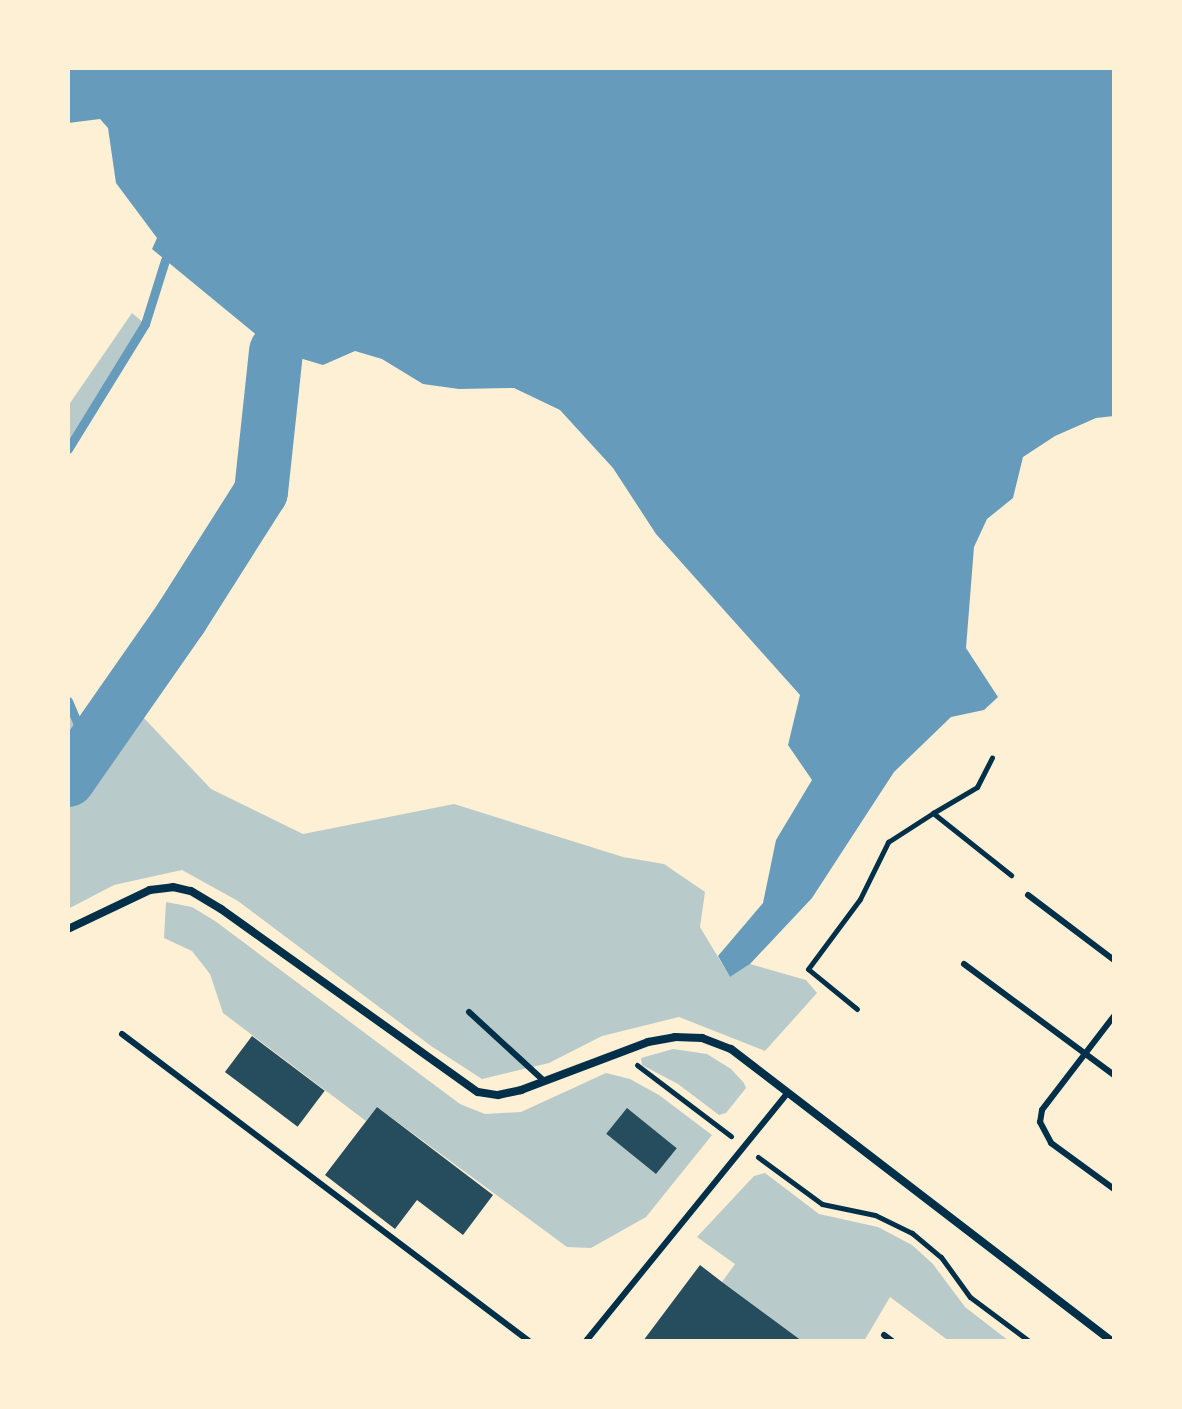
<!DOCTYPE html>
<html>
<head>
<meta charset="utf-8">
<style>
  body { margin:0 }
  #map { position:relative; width:1182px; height:1409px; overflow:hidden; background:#fdf0d5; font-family:Poppins,sans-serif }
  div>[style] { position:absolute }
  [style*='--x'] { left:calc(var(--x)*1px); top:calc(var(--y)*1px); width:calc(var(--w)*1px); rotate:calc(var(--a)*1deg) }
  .green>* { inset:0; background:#b9caca }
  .water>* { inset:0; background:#669bbc }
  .stream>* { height:9px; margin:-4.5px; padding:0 4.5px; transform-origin:4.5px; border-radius:4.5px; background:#669bbc }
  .river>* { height:54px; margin:-27px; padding:0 27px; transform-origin:27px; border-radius:27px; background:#669bbc }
  .building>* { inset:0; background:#264d5e; transform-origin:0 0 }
  .path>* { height:5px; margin:-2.5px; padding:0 2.5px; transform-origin:2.5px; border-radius:2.5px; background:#003049 }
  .service>* { height:6px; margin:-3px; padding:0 3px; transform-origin:3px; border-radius:3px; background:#003049 }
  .minor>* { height:8px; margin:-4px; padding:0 4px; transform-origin:4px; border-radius:4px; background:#003049 }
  span { translate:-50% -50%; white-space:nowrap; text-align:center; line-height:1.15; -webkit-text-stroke:6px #fdf0d5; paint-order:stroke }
  .frame { position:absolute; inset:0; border:70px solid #fdf0d5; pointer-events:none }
</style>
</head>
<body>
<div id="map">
  <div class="green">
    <i style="clip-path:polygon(132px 313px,145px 324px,68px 449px,68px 406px)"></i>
    <i style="clip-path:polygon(125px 698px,211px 789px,303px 834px,454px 804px,623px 857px,664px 864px,705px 892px,700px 927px,730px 977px,750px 964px,806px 980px,817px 993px,765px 1051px,679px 1017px,602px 1036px,549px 1063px,482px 1079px,431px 1046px,238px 901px,182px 870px,114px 885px,68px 909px,68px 701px,89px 750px)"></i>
    <i style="clip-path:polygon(166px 902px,192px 907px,215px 921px,460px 1104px,485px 1114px,521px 1112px,606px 1073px,630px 1079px,659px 1095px,712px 1135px,646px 1217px,591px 1248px,567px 1247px,377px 1107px,366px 1121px,223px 1013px,210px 974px,192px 951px,164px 938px)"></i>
    <i style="clip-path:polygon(673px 1049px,707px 1054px,731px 1069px,744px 1083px,746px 1088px,726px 1113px,719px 1115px,678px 1084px,642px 1065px,641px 1058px)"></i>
    <i style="clip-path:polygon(765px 1173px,819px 1214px,878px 1227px,912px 1245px,933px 1264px,965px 1307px,1009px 1341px,949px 1341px,890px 1297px,864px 1341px,802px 1341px,722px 1282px,735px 1264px,697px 1237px,754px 1176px)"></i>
  </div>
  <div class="water">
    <i style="clip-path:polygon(69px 68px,1114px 68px,1114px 416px,1096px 418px,1055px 436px,1023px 457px,1013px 498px,987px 519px,974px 547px,966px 648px,998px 697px,984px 710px,951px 717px,894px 772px,812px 898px,750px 964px,730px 977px,718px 956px,763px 903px,776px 840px,812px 780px,788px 745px,800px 695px,656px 534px,613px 468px,560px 410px,514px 388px,459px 389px,423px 384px,382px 359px,355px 351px,323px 365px,276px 351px,152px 249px,157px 238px,116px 183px,108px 128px,100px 119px,68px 123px)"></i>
  </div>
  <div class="stream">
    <i style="--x:68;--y:449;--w:147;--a:-58.4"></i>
    <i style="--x:145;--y:324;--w:67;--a:-72.6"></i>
    <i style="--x:68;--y:701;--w:53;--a:66.8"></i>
  </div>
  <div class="river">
    <i style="--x:68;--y:780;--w:198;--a:-55.1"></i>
    <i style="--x:181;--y:618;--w:149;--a:-57.6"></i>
    <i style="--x:261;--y:492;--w:142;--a:-83.9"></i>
  </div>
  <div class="building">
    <i style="left:252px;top:1036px;width:91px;height:45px;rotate:37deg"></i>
    <i style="clip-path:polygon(377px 1107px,493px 1195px,463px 1235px,417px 1200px,395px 1229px,325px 1175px)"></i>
    <i style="left:627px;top:1108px;width:64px;height:33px;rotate:39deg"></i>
    <i style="clip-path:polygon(700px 1265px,722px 1282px,802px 1341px,643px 1341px)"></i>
  </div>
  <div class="path">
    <i style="--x:933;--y:813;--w:51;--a:-30.6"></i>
    <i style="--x:977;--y:787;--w:33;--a:-63"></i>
    <i style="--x:857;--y:1009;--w:63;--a:-140.8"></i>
    <i style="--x:808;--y:969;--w:87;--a:-53.4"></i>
    <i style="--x:860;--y:899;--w:64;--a:-63.8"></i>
    <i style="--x:888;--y:842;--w:54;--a:-32.8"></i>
    <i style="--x:933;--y:813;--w:100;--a:38.5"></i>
    <i style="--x:637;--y:1065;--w:118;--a:37.1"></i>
    <i style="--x:758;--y:1157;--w:79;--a:36.3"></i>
    <i style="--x:822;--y:1204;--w:54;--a:11.7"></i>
    <i style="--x:875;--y:1215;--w:41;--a:25.9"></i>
    <i style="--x:912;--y:1233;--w:38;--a:40"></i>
    <i style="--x:941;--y:1257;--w:49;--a:54.1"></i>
    <i style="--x:970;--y:1297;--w:74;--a:36.7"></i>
  </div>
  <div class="service">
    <i style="--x:1028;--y:895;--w:108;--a:37.1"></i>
    <i style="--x:964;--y:964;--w:187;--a:36.5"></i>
    <i style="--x:469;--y:1012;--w:102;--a:42.6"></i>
    <i style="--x:1114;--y:1016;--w:118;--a:127.5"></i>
    <i style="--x:1042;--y:1110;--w:12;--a:99"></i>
    <i style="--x:1040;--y:1122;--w:24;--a:62"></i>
    <i style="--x:1051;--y:1143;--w:78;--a:36.1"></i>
    <i style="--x:122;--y:1034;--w:510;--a:37.03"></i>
    <i style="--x:884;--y:1335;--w:10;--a:37"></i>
    <i style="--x:586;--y:1341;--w:317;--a:-50.9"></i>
  </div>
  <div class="minor">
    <i style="--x:68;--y:929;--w:91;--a:-25.4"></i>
    <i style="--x:150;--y:890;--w:23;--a:-7"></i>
    <i style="--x:173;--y:887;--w:18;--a:13"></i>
    <i style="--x:191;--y:891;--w:35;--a:31"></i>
    <i style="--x:221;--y:909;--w:315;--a:35.5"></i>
    <i style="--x:478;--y:1092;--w:20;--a:9"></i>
    <i style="--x:498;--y:1095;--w:24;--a:-12"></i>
    <i style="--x:521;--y:1090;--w:136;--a:-20.7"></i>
    <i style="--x:648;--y:1042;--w:27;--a:-10"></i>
    <i style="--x:675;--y:1037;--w:27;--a:2"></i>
    <i style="--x:702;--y:1038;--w:31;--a:21"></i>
    <i style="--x:731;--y:1049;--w:479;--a:37.5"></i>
  </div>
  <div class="frame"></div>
</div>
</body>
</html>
